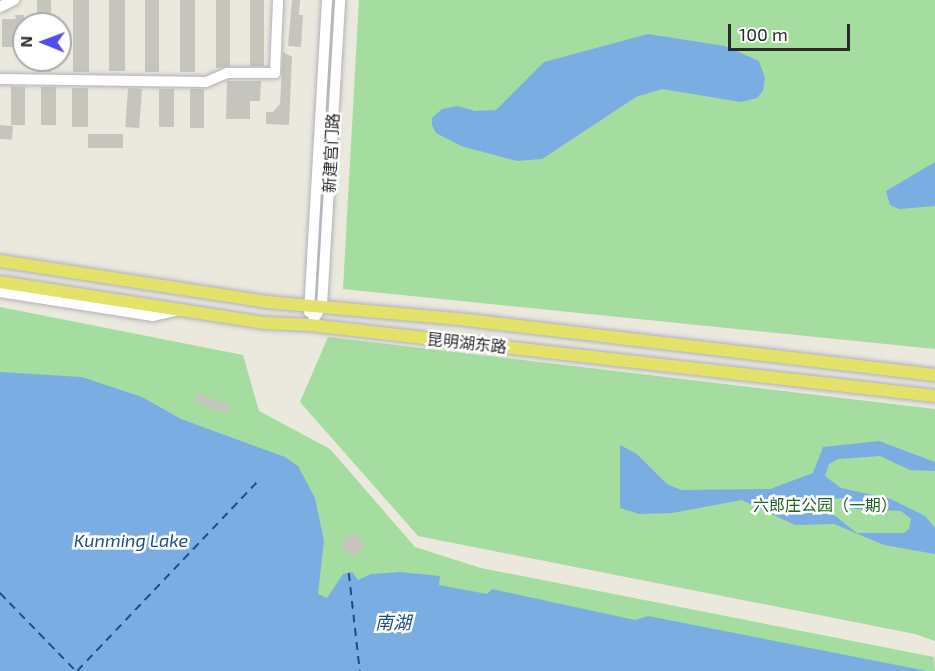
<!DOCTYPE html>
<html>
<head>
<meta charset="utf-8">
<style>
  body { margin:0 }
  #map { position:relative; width:935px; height:671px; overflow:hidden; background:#ebe8dd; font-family:"Exo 2","Noto Sans SC",sans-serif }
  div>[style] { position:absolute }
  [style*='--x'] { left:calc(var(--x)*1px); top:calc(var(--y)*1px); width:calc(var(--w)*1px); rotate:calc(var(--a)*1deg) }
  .green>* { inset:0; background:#a5dc9f }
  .water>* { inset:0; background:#7aaee3 }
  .ferry>* { height:1.5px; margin-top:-0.75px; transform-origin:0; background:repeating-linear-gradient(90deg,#1a4b8e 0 8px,transparent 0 14px) }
  .building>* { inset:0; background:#c6c5bd; transform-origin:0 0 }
  .round { border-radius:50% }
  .roads { filter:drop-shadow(0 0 2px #b1b1bc) drop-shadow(0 0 2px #b1b1bc) }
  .minor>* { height:10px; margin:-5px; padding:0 5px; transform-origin:5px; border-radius:5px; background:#fff }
  .major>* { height:12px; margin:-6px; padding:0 6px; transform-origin:6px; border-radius:6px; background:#e3e36a }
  span { translate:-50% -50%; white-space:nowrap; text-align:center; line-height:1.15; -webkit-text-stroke:5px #fff; paint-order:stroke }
  .street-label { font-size:16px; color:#2a2a2a }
  .park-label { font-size:16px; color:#216022 }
  .water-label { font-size:18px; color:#1a4b8e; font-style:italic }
  .north { position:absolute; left:12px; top:12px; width:60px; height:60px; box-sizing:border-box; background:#fff; border:2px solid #aaa; border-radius:50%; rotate:271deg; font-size:16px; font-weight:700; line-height:24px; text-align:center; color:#2a2a2a }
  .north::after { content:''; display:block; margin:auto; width:21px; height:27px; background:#544ce9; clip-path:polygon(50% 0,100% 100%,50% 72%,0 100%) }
  .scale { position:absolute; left:728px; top:24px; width:122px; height:27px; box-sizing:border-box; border:3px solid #2a2a2a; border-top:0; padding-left:8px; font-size:18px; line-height:21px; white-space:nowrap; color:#2a2a2a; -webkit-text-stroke:4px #fff; paint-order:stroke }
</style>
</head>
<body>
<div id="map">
  <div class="green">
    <i style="clip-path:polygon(359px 0,935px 0,935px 349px,343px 289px)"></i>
    <i style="clip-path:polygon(0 307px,243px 355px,259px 411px,330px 449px,415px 547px,481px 568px,934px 657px,935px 671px,0 671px)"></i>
    <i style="clip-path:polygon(328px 337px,935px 409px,935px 641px,915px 634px,418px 536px,300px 402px)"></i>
  </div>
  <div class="water">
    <i style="clip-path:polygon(648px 34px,725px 46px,759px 61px,765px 78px,763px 91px,757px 98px,741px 102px,662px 89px,636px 97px,542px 159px,517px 161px,461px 146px,436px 133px,432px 125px,432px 118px,442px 109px,457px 106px,475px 111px,496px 110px,544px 62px)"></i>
    <i style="clip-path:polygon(935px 162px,935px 206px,899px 209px,890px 205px,886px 191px)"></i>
    <i style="clip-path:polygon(0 372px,82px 377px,142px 397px,181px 419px,285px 457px,298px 466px,315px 498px,324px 541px,318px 594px,327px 598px,343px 574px,352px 572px,358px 580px,371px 574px,400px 572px,440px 576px,439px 585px,487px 594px,492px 589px,635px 620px,648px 616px,927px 671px,0 671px)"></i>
    <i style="clip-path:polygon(evenodd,879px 441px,935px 462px,935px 471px,910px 470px,880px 456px,838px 459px,829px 464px,825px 476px,841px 488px,891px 499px,925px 516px,935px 528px,935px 554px,884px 545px,834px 524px,795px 525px,742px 500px,672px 513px,639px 514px,620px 508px,620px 445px,637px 454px,667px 484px,681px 490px,770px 489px,813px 473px,823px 447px,879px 441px,842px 498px,855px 509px,901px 511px,911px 519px,909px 529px,904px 533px,857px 533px,830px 512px,833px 499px,842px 498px)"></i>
  </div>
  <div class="ferry">
    <i style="--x:349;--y:573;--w:99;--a:83.6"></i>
    <i style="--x:0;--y:593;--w:107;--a:45.8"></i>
    <i style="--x:77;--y:671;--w:265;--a:-46.4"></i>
  </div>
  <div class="building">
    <i style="left:37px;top:0;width:14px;height:24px"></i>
    <i style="left:73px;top:0;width:16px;height:72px"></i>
    <i style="left:109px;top:0;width:16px;height:71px"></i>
    <i style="left:145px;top:0;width:14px;height:72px"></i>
    <i style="left:180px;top:0;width:15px;height:72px"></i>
    <i style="clip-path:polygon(216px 0,230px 0,230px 66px,219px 68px,216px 68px)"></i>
    <i style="left:250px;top:0;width:14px;height:66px"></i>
    <i style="clip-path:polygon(292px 0,300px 0,299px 15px,303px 15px,301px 47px,288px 46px)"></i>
    <i style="clip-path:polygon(15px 15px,24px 15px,24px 47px,2px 47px,2px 19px,16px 19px)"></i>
    <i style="clip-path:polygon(283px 52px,292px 57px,289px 125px,266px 124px,266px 112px,273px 112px,280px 104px)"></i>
    <i style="left:37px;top:60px;width:14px;height:12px"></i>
    <i style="clip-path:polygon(227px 81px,261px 81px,260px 101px,250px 101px,250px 119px,226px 119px)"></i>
    <i style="left:11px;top:87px;width:14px;height:38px"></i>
    <i style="left:41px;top:87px;width:15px;height:38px"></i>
    <i style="left:72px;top:88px;width:16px;height:39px"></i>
    <i style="left:128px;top:88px;width:14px;height:39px;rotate:4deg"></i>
    <i style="left:159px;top:89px;width:15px;height:38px"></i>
    <i style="left:190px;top:89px;width:14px;height:39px"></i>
    <i style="left:0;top:125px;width:13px;height:14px;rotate:4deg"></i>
    <i style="left:88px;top:134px;width:35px;height:14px"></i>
    <i style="clip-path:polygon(197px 393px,230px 406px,228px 414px,195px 402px)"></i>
    <i class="round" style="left:343px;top:535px;width:20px;height:20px"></i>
  </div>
  <div class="roads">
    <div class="minor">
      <i style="--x:0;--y:7;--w:16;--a:-27"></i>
      <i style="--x:0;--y:79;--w:206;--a:0.8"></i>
      <i style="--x:206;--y:82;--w:23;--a:-23"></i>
      <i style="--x:227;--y:73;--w:48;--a:0"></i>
      <i style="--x:275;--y:73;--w:73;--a:-87.6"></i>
      <i style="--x:0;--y:292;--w:155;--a:8.9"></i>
      <i style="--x:153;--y:316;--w:23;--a:-13"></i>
      <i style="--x:309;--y:312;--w:313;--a:-86.7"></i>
      <i style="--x:310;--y:325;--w:22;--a:-58"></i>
      <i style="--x:322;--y:306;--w:307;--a:-86.6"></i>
    </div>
    <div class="major">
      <i style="--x:0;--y:261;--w:270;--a:8.7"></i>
      <i style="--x:267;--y:302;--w:201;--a:5.1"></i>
      <i style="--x:467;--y:320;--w:471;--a:6.7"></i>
      <i style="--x:0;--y:282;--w:267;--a:8.8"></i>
      <i style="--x:264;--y:323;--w:46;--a:2.5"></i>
      <i style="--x:310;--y:325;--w:629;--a:6.48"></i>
    </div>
  </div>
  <div class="street-label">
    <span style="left:331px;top:153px;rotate:-87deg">新建宫门路</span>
    <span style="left:467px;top:343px;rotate:6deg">昆明湖东路</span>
  </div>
  <div class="park-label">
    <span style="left:825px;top:505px">六郎庄公园（一期）</span>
  </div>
  <div class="water-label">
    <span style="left:131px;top:540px">Kunming Lake</span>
    <span style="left:393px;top:622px">南湖</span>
  </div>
  <div class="north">N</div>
  <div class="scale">100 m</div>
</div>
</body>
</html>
